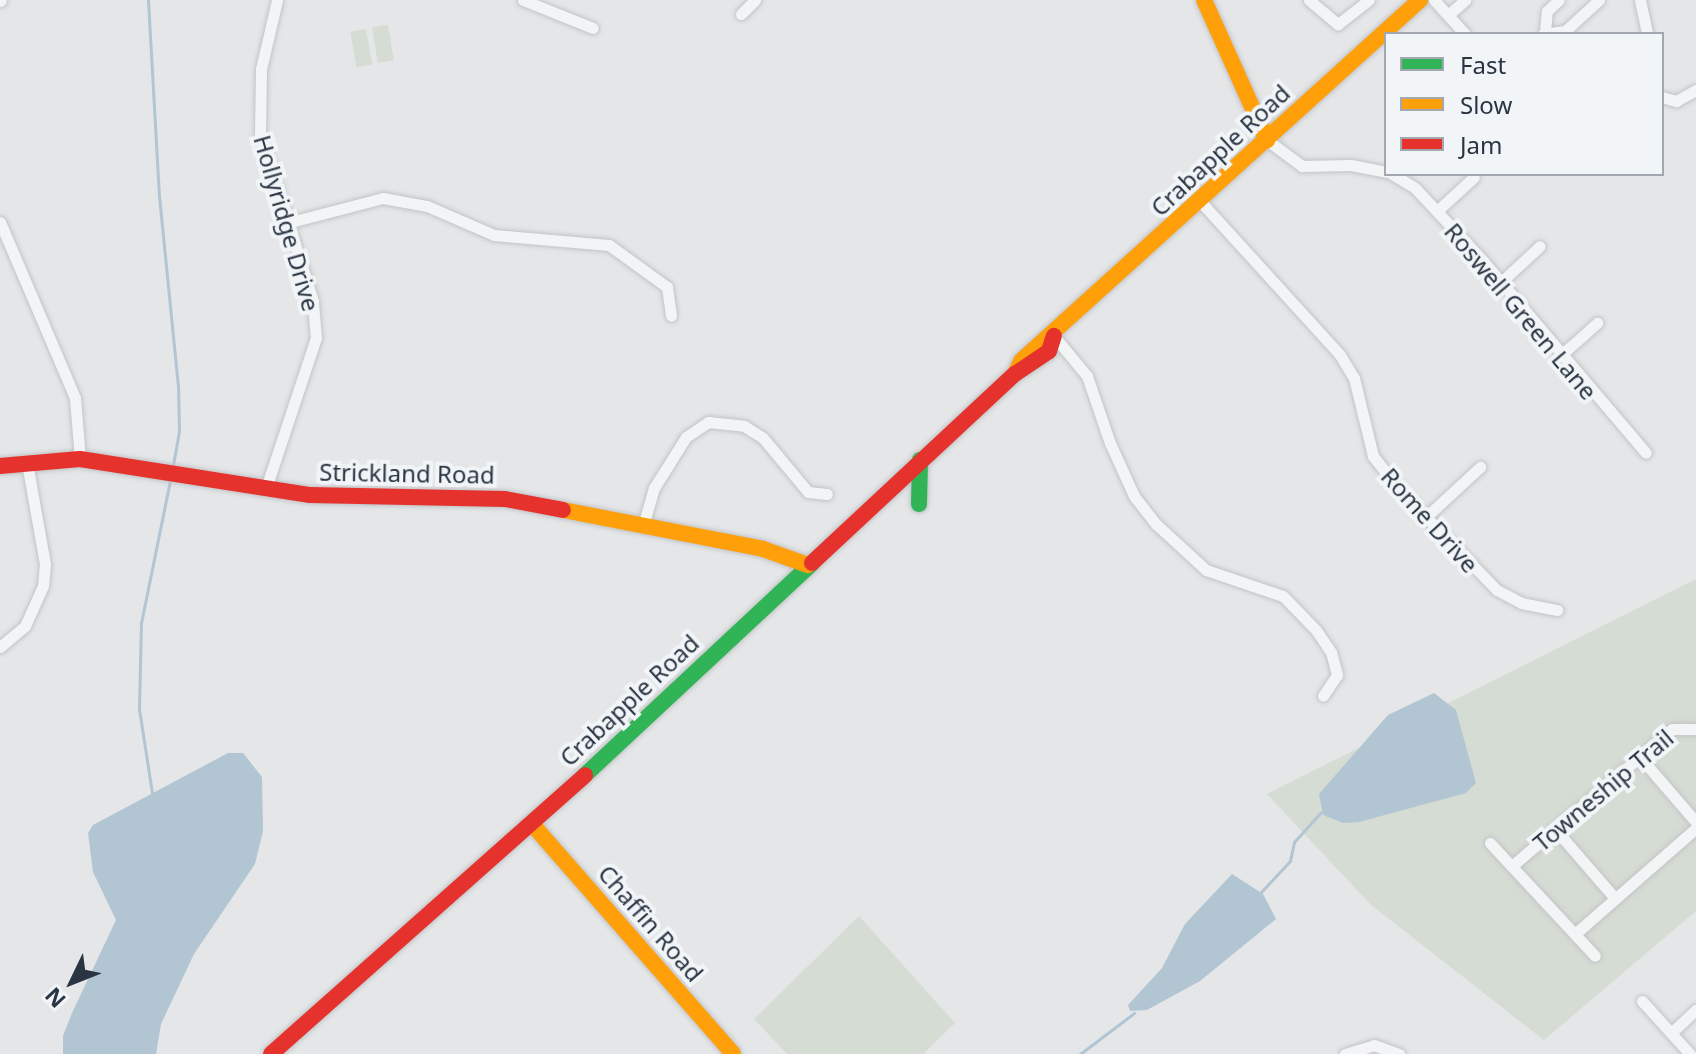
<!DOCTYPE html>
<html>
<head>
<meta charset="utf-8">
<style>
  body { margin:0 }
  #map { position:relative; width:1696px; height:1054px; overflow:hidden; background:#e4e6e8; font-family:"Noto Sans",sans-serif }
  div>[style] { position:absolute }
  [style*='--x'] { left:calc(var(--x)*1px); top:calc(var(--y)*1px); width:calc(var(--w)*1px); rotate:calc(var(--a)*1deg) }
  .green>* { inset:0; background:#d5dcd4; transform-origin:0 0 }
  .water>* { inset:0; background:#b2c5d3 }
  .stream>* { height:3px; margin:-1.5px; padding:0 1.5px; transform-origin:1.5px; border-radius:1.5px; background:#b2c5d3 }
  .roads { filter:drop-shadow(0 0 2px #c2c4c6) drop-shadow(0 0 2px #c2c4c6) }
  .street>* { height:11px; margin:-5.5px; padding:0 5.5px; transform-origin:5.5px; border-radius:5.5px; background:#f3f4f6 }
  .fast>* { height:16px; margin:-8px; padding:0 8px; transform-origin:8px; border-radius:8px; background:#30b455 }
  .slow>* { height:16px; margin:-8px; padding:0 8px; transform-origin:8px; border-radius:8px; background:#ff9f0a }
  .jam>* { height:16px; margin:-8px; padding:0 8px; transform-origin:8px; border-radius:8px; background:#e5322d }
  span { translate:-50% -50%; white-space:nowrap; text-align:center; line-height:1.15; -webkit-text-stroke:8px #f2f5f8; paint-order:stroke }
  .street-label { font-size:24px; color:#2a3543 }
  .legend { position:absolute; left:1384px; top:32px; width:280px; height:144px; box-sizing:border-box; background:#f2f5f8; border:2px solid #a2a8b0; margin:0; padding:10px 14px; list-style:none; font-size:24px; color:#2a3543 }
  .legend li { display:flex; align-items:center; gap:16px; height:40px }
  .legend b { width:40px; border:2px solid #a2a8b0 }
  .north { position:absolute; left:32px; top:942px; width:80px; height:80px; -webkit-text-stroke:6px #f2f5f8; paint-order:stroke; rotate:227deg; font-size:22px; font-weight:700; line-height:32px; text-align:center; color:#2a3543 }
  .north::after { content:''; display:block; margin:auto; width:28px; height:36px; background:#2a3543; clip-path:polygon(50% 0,100% 100%,50% 72%,0 100%) }
</style>
</head>
<body>
<div id="map">
  <div class="green">
    <i style="left:388px;top:25px;width:36px;height:16px;rotate:81deg"></i>
    <i style="left:366px;top:29px;width:36px;height:16px;rotate:80deg"></i>
    <i style="clip-path:polygon(1696px 579px,1696px 911px,1544px 1040px,1371px 905px,1267px 794px)"></i>
    <i style="clip-path:polygon(859px 916px,955px 1023px,923px 1054px,787px 1054px,754px 1019px)"></i>
  </div>
  <div class="water">
    <i style="clip-path:polygon(1434px 693px,1456px 710px,1476px 783px,1466px 793px,1359px 822px,1343px 823px,1323px 815px,1319px 794px,1388px 715px)"></i>
    <i style="clip-path:polygon(228px 753px,243px 753px,262px 777px,263px 831px,255px 864px,194px 954px,161px 1024px,156px 1054px,63px 1054px,63px 1036px,72px 1013px,116px 920px,93px 872px,88px 833px,93px 825px)"></i>
    <i style="clip-path:polygon(1232px 874px,1263px 894px,1276px 919px,1200px 981px,1147px 1010px,1130px 1011px,1128px 1005px,1162px 968px,1185px 924px)"></i>
  </div>
  <div class="stream">
    <i style="--x:148;--y:0;--w:196;--a:86.8"></i>
    <i style="--x:159;--y:196;--w:191;--a:84.3"></i>
    <i style="--x:178;--y:386;--w:45;--a:88.7"></i>
    <i style="--x:179;--y:431;--w:39;--a:100"></i>
    <i style="--x:152;--y:793;--w:85;--a:-98.8"></i>
    <i style="--x:139;--y:709;--w:86;--a:-88.7"></i>
    <i style="--x:141;--y:623;--w:145;--a:-78.5"></i>
    <i style="--x:1261;--y:892;--w:42;--a:-46.9"></i>
    <i style="--x:1290;--y:861;--w:19;--a:-78"></i>
    <i style="--x:1294;--y:842;--w:40;--a:-48"></i>
    <i style="--x:1080;--y:1054;--w:68;--a:-37.2"></i>
  </div>
  <div class="roads">
    <div class="street">
      <i style="--x:523;--y:0;--w:75;--a:21.8"></i>
      <i style="--x:1309;--y:0;--w:38;--a:40"></i>
      <i style="--x:1338;--y:24;--w:39;--a:-38"></i>
      <i style="--x:1434;--y:0;--w:46;--a:47.6"></i>
      <i style="--x:1640;--y:0;--w:35;--a:78"></i>
      <i style="--x:0;--y:1;--w:1;--a:-45"></i>
      <i style="--x:741;--y:14;--w:20;--a:-45"></i>
      <i style="--x:1448;--y:15;--w:23;--a:-41"></i>
      <i style="--x:1545;--y:32;--w:21;--a:-85"></i>
      <i style="--x:1547;--y:11;--w:16;--a:-43"></i>
      <i style="--x:1543;--y:34;--w:22;--a:-8"></i>
      <i style="--x:1565;--y:31;--w:46;--a:-42.4"></i>
      <i style="--x:1662;--y:97;--w:15;--a:16"></i>
      <i style="--x:1676;--y:101;--w:23;--a:-29"></i>
      <i style="--x:1267;--y:140;--w:44;--a:36.6"></i>
      <i style="--x:1302;--y:166;--w:49;--a:-1.2"></i>
      <i style="--x:1351;--y:165;--w:36;--a:11"></i>
      <i style="--x:1392;--y:174;--w:27;--a:31"></i>
      <i style="--x:1415;--y:188;--w:101;--a:47"></i>
      <i style="--x:1484;--y:262;--w:250;--a:49.7"></i>
      <i style="--x:1200;--y:201;--w:208;--a:47.7"></i>
      <i style="--x:1340;--y:355;--w:27;--a:59"></i>
      <i style="--x:1354;--y:378;--w:80;--a:76.3"></i>
      <i style="--x:1373;--y:456;--w:41;--a:52"></i>
      <i style="--x:1398;--y:488;--w:142;--a:45.9"></i>
      <i style="--x:1497;--y:590;--w:27;--a:28"></i>
      <i style="--x:1521;--y:603;--w:37;--a:11"></i>
      <i style="--x:1437;--y:211;--w:50;--a:-42.6"></i>
      <i style="--x:0;--y:222;--w:191;--a:66.9"></i>
      <i style="--x:75;--y:398;--w:61;--a:85.3"></i>
      <i style="--x:287;--y:223;--w:99;--a:-14.6"></i>
      <i style="--x:383;--y:198;--w:45;--a:10.3"></i>
      <i style="--x:427;--y:206;--w:73;--a:23.4"></i>
      <i style="--x:494;--y:235;--w:115;--a:5"></i>
      <i style="--x:609;--y:245;--w:72;--a:35.9"></i>
      <i style="--x:667;--y:287;--w:29;--a:82"></i>
      <i style="--x:1500;--y:283;--w:54;--a:-42.8"></i>
      <i style="--x:1054;--y:336;--w:52;--a:50.5"></i>
      <i style="--x:1087;--y:376;--w:71;--a:71.1"></i>
      <i style="--x:1110;--y:443;--w:58;--a:65.6"></i>
      <i style="--x:1134;--y:496;--w:36;--a:52"></i>
      <i style="--x:1156;--y:524;--w:68;--a:42.6"></i>
      <i style="--x:1206;--y:570;--w:81;--a:18.7"></i>
      <i style="--x:1283;--y:596;--w:47;--a:45.9"></i>
      <i style="--x:1316;--y:630;--w:27;--a:56"></i>
      <i style="--x:1331;--y:652;--w:24;--a:75"></i>
      <i style="--x:1337;--y:675;--w:25;--a:124"></i>
      <i style="--x:1560;--y:356;--w:50;--a:-41.7"></i>
      <i style="--x:266;--y:488;--w:158;--a:-71.6"></i>
      <i style="--x:316;--y:338;--w:37;--a:-95"></i>
      <i style="--x:313;--y:301;--w:175;--a:-107.6"></i>
      <i style="--x:260;--y:134;--w:65;--a:-89.1"></i>
      <i style="--x:261;--y:69;--w:71;--a:-76.9"></i>
      <i style="--x:1426;--y:517;--w:74;--a:-42.8"></i>
      <i style="--x:643;--y:526;--w:40;--a:-74"></i>
      <i style="--x:654;--y:488;--w:60;--a:-57.9"></i>
      <i style="--x:686;--y:437;--w:27;--a:-34"></i>
      <i style="--x:708;--y:422;--w:36;--a:6"></i>
      <i style="--x:744;--y:426;--w:22;--a:32"></i>
      <i style="--x:763;--y:438;--w:70;--a:50.2"></i>
      <i style="--x:808;--y:492;--w:19;--a:6"></i>
      <i style="--x:0;--y:647;--w:33;--a:-40"></i>
      <i style="--x:25;--y:626;--w:44;--a:-65.8"></i>
      <i style="--x:43;--y:586;--w:22;--a:-85"></i>
      <i style="--x:45;--y:564;--w:103;--a:-100.1"></i>
      <i style="--x:1640;--y:757;--w:86;--a:49.3"></i>
      <i style="--x:1555;--y:829;--w:90;--a:49.1"></i>
      <i style="--x:1490;--y:843;--w:154;--a:47.1"></i>
      <i style="--x:1513;--y:865;--w:209;--a:-40.5"></i>
      <i style="--x:1672;--y:729;--w:24;--a:0"></i>
      <i style="--x:1576;--y:933;--w:159;--a:-41.2"></i>
      <i style="--x:1642;--y:1001;--w:72;--a:47.8"></i>
      <i style="--x:1671;--y:1033;--w:34;--a:-43"></i>
      <i style="--x:1345;--y:1054;--w:30;--a:-17"></i>
      <i style="--x:1374;--y:1045;--w:27;--a:20"></i>
    </div>
    <div class="fast">
      <i style="--x:919;--y:504;--w:44;--a:-88.7"></i>
      <i style="--x:585;--y:775;--w:311;--a:-43"></i>
    </div>
    <div class="slow">
      <i style="--x:1204;--y:0;--w:154;--a:65.8"></i>
      <i style="--x:1015;--y:374;--w:14;--a:-65"></i>
      <i style="--x:1021;--y:361;--w:538;--a:-42.14"></i>
      <i style="--x:563;--y:510;--w:204;--a:11"></i>
      <i style="--x:763;--y:549;--w:48;--a:19.6"></i>
      <i style="--x:532;--y:824;--w:305;--a:48.8"></i>
    </div>
    <div class="jam">
      <i style="--x:0;--y:466;--w:80;--a:-5"></i>
      <i style="--x:80;--y:459;--w:233;--a:8.9"></i>
      <i style="--x:310;--y:495;--w:195;--a:1.2"></i>
      <i style="--x:505;--y:499;--w:59;--a:10.7"></i>
      <i style="--x:812;--y:563;--w:277;--a:-43"></i>
      <i style="--x:1015;--y:374;--w:41;--a:-34.1"></i>
      <i style="--x:1049;--y:351;--w:16;--a:-72"></i>
      <i style="--x:271;--y:1054;--w:420;--a:-41.6"></i>
    </div>
  </div>
  <div class="street-label">
    <span style="left:1220px;top:150px;rotate:-43deg">Crabapple Road</span>
    <span style="left:287px;top:223px;rotate:74deg">Hollyridge Drive</span>
    <span style="left:1521px;top:311px;rotate:50deg">Roswell Green Lane</span>
    <span style="left:407px;top:473px;rotate:1deg">Strickland Road</span>
    <span style="left:1430px;top:520px;rotate:48deg">Rome Drive</span>
    <span style="left:629px;top:700px;rotate:-43deg">Crabapple Road</span>
    <span style="left:1603px;top:790px;rotate:-40deg">Towneship Trail</span>
    <span style="left:651px;top:923px;rotate:49deg">Chaffin Road</span>
  </div>
  <ul class="legend">
  <li><b style="height:10px;background:#30b455"></b>Fast</li>
  <li><b style="height:10px;background:#ff9f0a"></b>Slow</li>
  <li><b style="height:10px;background:#e5322d"></b>Jam</li>
  </ul>
  <div class="north">N</div>
</div>
</body>
</html>
